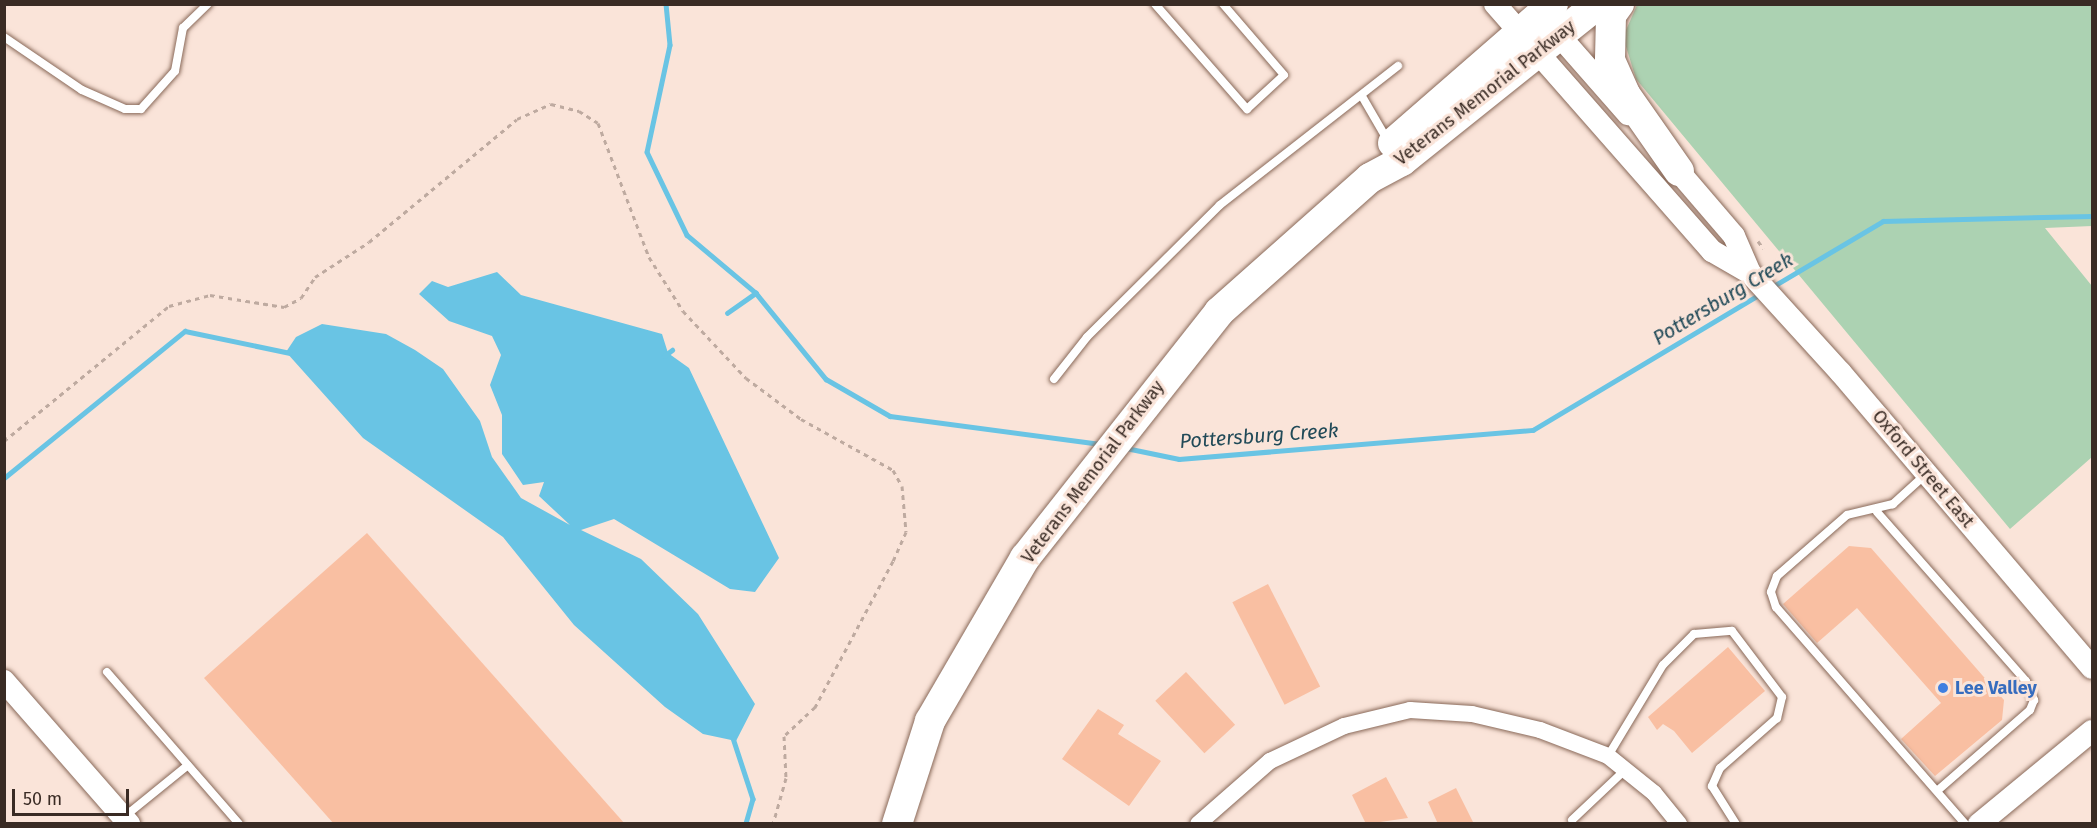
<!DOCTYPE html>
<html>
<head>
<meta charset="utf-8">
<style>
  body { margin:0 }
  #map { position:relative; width:2097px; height:828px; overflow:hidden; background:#fae4d9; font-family:"Fira Sans",sans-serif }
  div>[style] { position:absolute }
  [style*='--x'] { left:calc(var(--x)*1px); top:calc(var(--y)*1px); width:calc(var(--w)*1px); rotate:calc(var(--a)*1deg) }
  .green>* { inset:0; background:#acd2b2 }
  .water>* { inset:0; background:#69c4e4 }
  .stream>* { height:4.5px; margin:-2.25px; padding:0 2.25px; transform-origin:2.25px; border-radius:2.25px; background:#69c4e4 }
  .building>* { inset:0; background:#f9bfa2; transform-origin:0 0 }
  .path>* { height:3px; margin-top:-1.5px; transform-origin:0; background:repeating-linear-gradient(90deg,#beaaa0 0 4.5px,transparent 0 9px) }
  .roads { filter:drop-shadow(0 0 2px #896959) drop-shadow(0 0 2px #896959) }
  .lane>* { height:8px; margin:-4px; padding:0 4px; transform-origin:4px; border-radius:4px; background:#fff }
  .street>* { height:16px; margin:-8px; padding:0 8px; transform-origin:8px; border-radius:8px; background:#fff }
  .secondary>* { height:22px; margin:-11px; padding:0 11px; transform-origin:11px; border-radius:11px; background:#fff }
  .highway>* { height:30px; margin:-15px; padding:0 15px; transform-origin:15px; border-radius:15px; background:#fff }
  .dots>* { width:16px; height:16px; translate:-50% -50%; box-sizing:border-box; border:3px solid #fae4d9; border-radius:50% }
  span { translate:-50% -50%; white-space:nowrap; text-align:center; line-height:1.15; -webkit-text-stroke:6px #fae4d9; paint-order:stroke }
  .street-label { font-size:18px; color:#392b24 }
  .shop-label { font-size:18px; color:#366cbe; font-weight:700 }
  .left { translate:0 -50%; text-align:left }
  .water-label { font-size:20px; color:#214a58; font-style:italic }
  .frame { position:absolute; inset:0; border:6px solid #392b24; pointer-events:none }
  .scale { position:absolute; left:12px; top:789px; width:117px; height:27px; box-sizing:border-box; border:3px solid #392b24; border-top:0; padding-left:8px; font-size:18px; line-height:21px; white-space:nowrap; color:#392b24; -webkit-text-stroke:4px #fae4d9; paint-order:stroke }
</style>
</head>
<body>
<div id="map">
  <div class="green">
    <i style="clip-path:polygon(1637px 5px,2092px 5px,2092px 226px,2045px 228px,2092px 286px,2092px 457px,2010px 529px,1636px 79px,1623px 37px)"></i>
  </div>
  <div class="water">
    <i style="clip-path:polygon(497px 272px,521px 295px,662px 334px,668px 353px,689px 368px,779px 558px,755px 592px,730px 589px,614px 519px,581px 530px,641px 559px,698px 614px,755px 704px,736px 741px,703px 734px,665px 707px,574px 625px,503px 537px,363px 438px,286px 352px,296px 337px,322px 324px,386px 334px,415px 350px,443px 369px,480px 421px,492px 457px,521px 498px,570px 525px,539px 496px,544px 482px,523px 485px,502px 454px,502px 415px,490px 385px,501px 355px,492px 336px,449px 321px,419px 294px,432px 281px,448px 287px)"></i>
  </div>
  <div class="stream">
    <i style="--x:666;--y:4;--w:41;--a:84.4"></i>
    <i style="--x:670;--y:45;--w:109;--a:102.1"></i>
    <i style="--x:647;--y:152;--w:92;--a:64.3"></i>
    <i style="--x:687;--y:235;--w:90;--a:40"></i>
    <i style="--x:756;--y:293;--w:111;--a:50.9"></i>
    <i style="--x:826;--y:379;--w:74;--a:30"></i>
    <i style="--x:890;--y:416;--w:212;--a:7.6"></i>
    <i style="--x:1772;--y:287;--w:129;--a:-30.7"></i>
    <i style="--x:1883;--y:221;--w:209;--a:-1.4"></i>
    <i style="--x:727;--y:313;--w:35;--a:-35"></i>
    <i style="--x:664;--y:356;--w:10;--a:-37"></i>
    <i style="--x:1126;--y:448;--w:54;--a:11.7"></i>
    <i style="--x:1179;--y:459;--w:355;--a:-4.7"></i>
    <i style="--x:1533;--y:430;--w:263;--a:-30.9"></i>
    <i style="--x:4;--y:478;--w:233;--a:-39.1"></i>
    <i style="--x:185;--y:331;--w:107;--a:11.8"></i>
    <i style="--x:733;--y:738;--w:64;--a:71.8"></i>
    <i style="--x:753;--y:799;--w:26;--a:106"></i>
  </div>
  <div class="building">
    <i style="clip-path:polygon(367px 533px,625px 824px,334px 824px,204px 678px)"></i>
    <i style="clip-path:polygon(1849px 546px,1871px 548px,2004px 700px,2002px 720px,1935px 776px,1901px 739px,1941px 703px,1857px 608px,1817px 643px,1783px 604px)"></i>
    <i style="left:1268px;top:584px;width:115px;height:40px;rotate:63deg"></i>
    <i style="clip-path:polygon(1728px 647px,1765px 691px,1692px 753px,1674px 731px,1663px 724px,1657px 730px,1648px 717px)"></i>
    <i style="left:1186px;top:672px;width:72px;height:42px;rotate:47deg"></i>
    <i style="clip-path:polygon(1098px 709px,1124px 725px,1118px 734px,1161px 761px,1129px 806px,1062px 759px)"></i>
    <i style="clip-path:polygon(1386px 777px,1408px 818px,1366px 824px,1352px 795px)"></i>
    <i style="clip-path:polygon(1456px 788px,1474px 824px,1438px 824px,1428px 802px)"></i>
  </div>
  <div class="path">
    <i style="--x:1758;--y:241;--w:9;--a:54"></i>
    <i style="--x:4;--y:441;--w:213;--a:-39.3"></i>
    <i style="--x:169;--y:306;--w:42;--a:-15"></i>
    <i style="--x:210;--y:295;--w:75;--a:9.2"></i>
    <i style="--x:284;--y:307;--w:19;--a:-28"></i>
    <i style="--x:301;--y:298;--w:25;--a:-56"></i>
    <i style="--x:315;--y:277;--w:64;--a:-32.9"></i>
    <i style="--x:369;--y:242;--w:192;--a:-39.7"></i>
    <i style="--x:517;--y:119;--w:37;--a:-24"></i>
    <i style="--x:551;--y:104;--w:29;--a:14"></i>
    <i style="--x:579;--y:111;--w:22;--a:32"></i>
    <i style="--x:598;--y:123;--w:143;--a:69.2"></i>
    <i style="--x:649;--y:257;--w:64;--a:57.8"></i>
    <i style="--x:683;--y:311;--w:92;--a:46.8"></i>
    <i style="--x:746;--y:378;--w:69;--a:36.7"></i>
    <i style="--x:801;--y:419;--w:105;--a:29"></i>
    <i style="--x:893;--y:470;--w:18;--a:61"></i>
    <i style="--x:902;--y:486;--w:46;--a:85"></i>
    <i style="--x:906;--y:532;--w:32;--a:114"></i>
    <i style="--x:893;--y:561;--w:166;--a:118.1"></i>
    <i style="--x:815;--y:707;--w:42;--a:136.9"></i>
    <i style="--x:784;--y:736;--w:42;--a:87.3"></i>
    <i style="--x:786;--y:778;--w:48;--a:105.8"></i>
  </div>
  <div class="roads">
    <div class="lane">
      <i style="--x:1155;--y:4;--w:140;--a:48.8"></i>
      <i style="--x:1247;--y:109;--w:50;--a:-42.6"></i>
      <i style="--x:1284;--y:75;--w:94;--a:-130.7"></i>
      <i style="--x:4;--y:37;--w:94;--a:34.2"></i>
      <i style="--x:82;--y:90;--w:47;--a:23.8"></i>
      <i style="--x:125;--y:109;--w:16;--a:0"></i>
      <i style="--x:141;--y:109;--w:51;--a:-48.2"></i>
      <i style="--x:175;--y:71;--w:44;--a:-79.5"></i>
      <i style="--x:183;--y:28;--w:35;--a:-44"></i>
      <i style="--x:1363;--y:98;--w:50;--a:59.8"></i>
      <i style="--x:1054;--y:379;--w:53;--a:-51.8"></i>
      <i style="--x:1087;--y:337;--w:187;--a:-44.8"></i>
      <i style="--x:1220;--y:205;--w:226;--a:-38"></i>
      <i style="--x:1926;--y:474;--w:45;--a:137.7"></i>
      <i style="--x:1893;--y:504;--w:47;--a:166.6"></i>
      <i style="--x:1847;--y:515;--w:93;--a:138.9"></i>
      <i style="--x:1777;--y:576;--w:17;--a:111"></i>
      <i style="--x:1771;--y:592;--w:16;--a:72"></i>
      <i style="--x:1776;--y:607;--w:288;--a:48.9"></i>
      <i style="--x:1877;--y:512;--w:225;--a:48.6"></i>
      <i style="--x:2026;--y:681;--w:21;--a:67"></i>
      <i style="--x:2034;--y:700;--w:11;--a:112"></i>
      <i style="--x:2030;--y:710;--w:123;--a:138.9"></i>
      <i style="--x:107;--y:672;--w:201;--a:49"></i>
      <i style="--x:1608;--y:756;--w:106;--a:-58.9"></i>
      <i style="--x:1663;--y:665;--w:44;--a:-45"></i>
      <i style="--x:1694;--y:634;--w:38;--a:-5"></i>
      <i style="--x:1732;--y:631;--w:83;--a:52.9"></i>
      <i style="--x:1782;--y:697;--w:22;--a:103"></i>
      <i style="--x:1777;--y:718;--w:76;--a:138.7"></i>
      <i style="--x:1720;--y:768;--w:20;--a:114"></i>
      <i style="--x:1712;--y:786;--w:45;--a:57.7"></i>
      <i style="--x:124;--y:817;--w:82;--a:-39.1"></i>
      <i style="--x:1572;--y:820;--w:73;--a:-43.3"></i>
    </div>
    <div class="street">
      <i style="--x:1198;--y:824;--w:96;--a:-41.2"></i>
      <i style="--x:1270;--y:761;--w:82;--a:-25.3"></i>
      <i style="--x:1344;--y:726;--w:68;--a:-13.6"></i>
      <i style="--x:1410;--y:710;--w:62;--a:3.7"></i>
      <i style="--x:1472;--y:714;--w:70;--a:13.2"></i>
      <i style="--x:1540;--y:730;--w:73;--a:20.9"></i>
      <i style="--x:1608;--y:756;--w:59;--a:38.8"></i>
      <i style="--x:1654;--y:793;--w:40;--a:51"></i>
    </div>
    <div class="secondary">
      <i style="--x:1495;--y:4;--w:329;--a:48.7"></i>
      <i style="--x:1712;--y:251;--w:44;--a:30.1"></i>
      <i style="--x:1750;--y:273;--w:135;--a:47.7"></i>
      <i style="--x:1841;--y:373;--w:387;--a:49.6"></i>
      <i style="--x:1549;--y:24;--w:120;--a:48.7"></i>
      <i style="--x:1668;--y:159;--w:101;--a:49.4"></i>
      <i style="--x:1734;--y:236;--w:40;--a:66.6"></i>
      <i style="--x:4;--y:681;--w:190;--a:48.8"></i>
      <i style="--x:1979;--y:824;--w:146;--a:-39.5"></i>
    </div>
    <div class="highway">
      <i style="--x:1619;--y:4;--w:14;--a:126"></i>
      <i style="--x:1611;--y:15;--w:45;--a:91.3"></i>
      <i style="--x:1610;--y:60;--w:37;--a:66"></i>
      <i style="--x:1625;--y:94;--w:94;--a:55"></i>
      <i style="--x:1393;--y:143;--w:212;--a:-41"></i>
      <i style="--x:897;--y:824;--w:108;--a:-72.2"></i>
      <i style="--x:930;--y:721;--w:189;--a:-59.8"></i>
      <i style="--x:1025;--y:558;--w:313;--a:-51.7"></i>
      <i style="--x:1219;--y:312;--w:202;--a:-41.6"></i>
      <i style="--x:1370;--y:178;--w:36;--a:-28"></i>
      <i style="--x:1402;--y:161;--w:251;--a:-38.7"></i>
    </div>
  </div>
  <div class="dots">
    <i style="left:1943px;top:688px;background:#3f7fe0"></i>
  </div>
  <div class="street-label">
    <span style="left:1485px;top:93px;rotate:-38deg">Veterans Memorial Parkway</span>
    <span style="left:1923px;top:469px;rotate:50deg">Oxford Street East</span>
    <span style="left:1093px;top:472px;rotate:-53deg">Veterans Memorial Parkway</span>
  </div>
  <div class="shop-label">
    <span class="left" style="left:1955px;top:688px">Lee Valley</span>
  </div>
  <div class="water-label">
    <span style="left:1723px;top:299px;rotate:-31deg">Pottersburg Creek</span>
    <span style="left:1259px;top:436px;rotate:-4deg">Pottersburg Creek</span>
  </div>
  <div class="frame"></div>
  <div class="scale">50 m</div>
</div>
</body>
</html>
